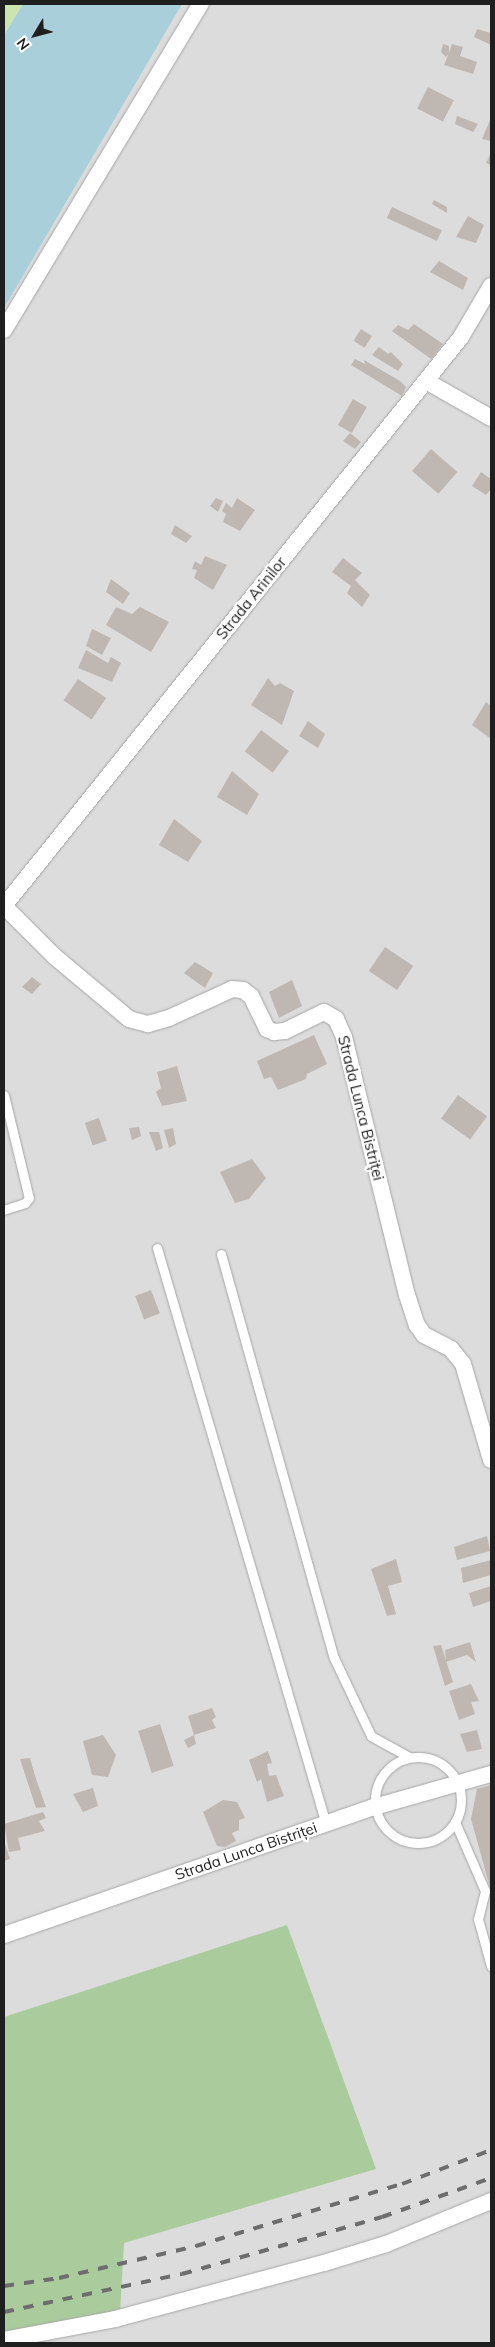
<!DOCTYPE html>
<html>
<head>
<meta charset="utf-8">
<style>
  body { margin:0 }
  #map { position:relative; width:495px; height:2347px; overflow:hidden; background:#efece5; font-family:Mulish,sans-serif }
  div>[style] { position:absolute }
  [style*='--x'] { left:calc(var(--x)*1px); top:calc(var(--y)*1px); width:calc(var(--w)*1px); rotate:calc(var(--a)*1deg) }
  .residential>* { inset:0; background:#dddcdc }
  .grass>* { inset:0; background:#cae6ae }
  .forest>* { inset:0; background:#aacc9c }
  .water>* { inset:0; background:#a8cfda }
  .building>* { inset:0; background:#bfb8b2; transform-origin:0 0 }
  .roads { filter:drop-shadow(0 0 1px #a6a6a6) drop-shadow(0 0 1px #a6a6a6) }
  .lane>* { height:9px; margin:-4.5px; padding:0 4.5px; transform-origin:4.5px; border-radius:4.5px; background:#fff }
  .lane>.ring { margin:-4.5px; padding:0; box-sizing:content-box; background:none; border:9px solid #fff; border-radius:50% }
  .street>* { height:16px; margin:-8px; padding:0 8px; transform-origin:8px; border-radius:8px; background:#fff }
  .rail>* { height:4px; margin-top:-2px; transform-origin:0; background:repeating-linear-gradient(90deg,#6d6d6d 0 10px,transparent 0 20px) }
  span { translate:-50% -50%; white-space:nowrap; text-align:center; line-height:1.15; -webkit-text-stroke:4.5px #fff; paint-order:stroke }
  .street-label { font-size:15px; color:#1f1f1f }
  .frame { position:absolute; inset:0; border:5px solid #1f1f1f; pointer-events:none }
  .north { position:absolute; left:10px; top:10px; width:50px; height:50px; -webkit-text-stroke:4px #fff; paint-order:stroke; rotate:233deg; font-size:14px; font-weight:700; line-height:20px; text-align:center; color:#1f1f1f }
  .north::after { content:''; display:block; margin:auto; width:18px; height:22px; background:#1f1f1f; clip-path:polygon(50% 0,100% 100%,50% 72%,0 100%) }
</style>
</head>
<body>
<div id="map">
  <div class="residential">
    <i style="clip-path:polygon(164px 4px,491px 4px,491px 2343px,4px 2343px,4px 267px)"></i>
  </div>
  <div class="grass">
    <i style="clip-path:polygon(4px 4px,23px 4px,4px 35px)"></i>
  </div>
  <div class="forest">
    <i style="clip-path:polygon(287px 1925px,376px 2169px,124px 2243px,120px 2314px,4px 2340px,4px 2017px)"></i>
  </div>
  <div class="water">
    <i style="clip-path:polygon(23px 4px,182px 4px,4px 308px,4px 35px)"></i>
  </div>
  <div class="building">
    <i style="clip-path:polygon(477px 29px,491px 33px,491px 45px,474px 37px)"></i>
    <i style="clip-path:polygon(443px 44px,449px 46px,449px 53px,452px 44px,463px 47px,460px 56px,477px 62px,473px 74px,444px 65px,449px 53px,446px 57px,441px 52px)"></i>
    <i style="left:428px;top:87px;width:29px;height:24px;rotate:27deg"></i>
    <i style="clip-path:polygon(457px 116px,478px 124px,473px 132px,455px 124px)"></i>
    <i style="clip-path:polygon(491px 118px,491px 141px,482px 139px)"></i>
    <i style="clip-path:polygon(491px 153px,491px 165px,486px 163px)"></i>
    <i style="clip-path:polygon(434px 200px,447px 207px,447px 213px,432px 204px)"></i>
    <i style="left:392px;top:207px;width:55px;height:12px;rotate:25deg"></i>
    <i style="clip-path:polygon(468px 216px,484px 225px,476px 243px,456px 237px)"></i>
    <i style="clip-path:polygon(439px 261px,468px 278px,463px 290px,430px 272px)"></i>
    <i style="clip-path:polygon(414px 324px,443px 344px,431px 359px,392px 331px,398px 325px,408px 330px)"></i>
    <i style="left:361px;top:329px;width:13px;height:14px;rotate:32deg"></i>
    <i style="clip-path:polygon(379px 347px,388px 354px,391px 352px,403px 364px,398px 371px,372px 355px)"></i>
    <i style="clip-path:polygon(355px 359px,365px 364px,364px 360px,400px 381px,406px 387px,402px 396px,351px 365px)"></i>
    <i style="left:353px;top:399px;width:16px;height:30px;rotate:30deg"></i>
    <i style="clip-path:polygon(350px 433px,361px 442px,355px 449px,343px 441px)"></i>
    <i style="left:431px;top:449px;width:35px;height:29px;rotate:41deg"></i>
    <i style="clip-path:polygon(481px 472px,491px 479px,491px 489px,486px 495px,472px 486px)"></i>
    <i style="clip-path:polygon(216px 498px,223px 501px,218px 512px,210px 506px)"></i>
    <i style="clip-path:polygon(237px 498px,255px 510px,240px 531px,223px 522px,226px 514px,222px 511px,226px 503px,232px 508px)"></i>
    <i style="clip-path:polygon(175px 525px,192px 536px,186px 543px,171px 534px)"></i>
    <i style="clip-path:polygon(205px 556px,227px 565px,213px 590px,194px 578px,197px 570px,192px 569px,195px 561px,201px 565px)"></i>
    <i style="clip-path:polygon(343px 558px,362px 573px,355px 580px,370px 595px,362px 607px,347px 593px,351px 586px,332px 572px)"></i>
    <i style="clip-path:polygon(111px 579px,130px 593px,123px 604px,106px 592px)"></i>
    <i style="clip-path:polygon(116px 607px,132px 614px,140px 607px,169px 622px,151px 652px,106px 625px)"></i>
    <i style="clip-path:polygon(92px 629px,111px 638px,102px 655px,86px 646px)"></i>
    <i style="clip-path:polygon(86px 650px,108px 663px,111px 657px,121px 663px,112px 682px,78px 668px)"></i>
    <i style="clip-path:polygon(268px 678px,275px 686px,280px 683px,294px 691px,282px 725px,251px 705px)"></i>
    <i style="left:78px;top:679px;width:34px;height:26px;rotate:34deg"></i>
    <i style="clip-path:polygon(486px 702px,491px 706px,491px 739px,472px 725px)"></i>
    <i style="clip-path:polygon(308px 721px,325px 734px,318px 748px,299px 736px)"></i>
    <i style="left:261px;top:730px;width:35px;height:27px;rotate:37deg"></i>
    <i style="clip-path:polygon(232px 771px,259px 794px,247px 815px,217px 797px)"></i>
    <i style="clip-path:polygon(174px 819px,202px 841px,188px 862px,159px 845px)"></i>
    <i style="left:385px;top:947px;width:34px;height:29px;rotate:34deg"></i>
    <i style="clip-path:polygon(195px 962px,213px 973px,205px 988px,184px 973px)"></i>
    <i style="clip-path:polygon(32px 977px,41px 984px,32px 994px,22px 987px)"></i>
    <i style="clip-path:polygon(292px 980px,302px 1006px,279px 1018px,269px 992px)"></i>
    <i style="clip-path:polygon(314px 1035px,327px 1064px,307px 1074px,306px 1079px,278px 1090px,271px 1077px,264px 1079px,257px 1061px)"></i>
    <i style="clip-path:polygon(177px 1066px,187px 1101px,162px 1106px,156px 1092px,161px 1088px,157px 1072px)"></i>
    <i style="left:458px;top:1095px;width:36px;height:29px;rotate:36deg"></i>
    <i style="left:99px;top:1118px;width:24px;height:15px;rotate:71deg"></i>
    <i style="clip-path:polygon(139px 1127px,141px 1136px,132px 1140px,129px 1128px)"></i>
    <i style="clip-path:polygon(173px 1128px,176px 1144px,169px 1148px,164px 1130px)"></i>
    <i style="clip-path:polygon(149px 1132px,159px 1132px,163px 1148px,156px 1151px)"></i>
    <i style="clip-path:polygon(252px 1159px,266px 1178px,249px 1199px,235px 1203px,220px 1172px)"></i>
    <i style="left:151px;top:1290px;width:25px;height:17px;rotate:69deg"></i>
    <i style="clip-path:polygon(487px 1536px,490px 1551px,457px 1560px,454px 1547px)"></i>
    <i style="clip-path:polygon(396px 1559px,402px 1582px,388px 1586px,396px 1614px,387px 1616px,371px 1569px)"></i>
    <i style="clip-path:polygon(491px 1560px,491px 1575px,463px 1583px,461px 1568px)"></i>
    <i style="clip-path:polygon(491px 1586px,491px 1601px,473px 1607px,469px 1593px)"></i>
    <i style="clip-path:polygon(470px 1642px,476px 1662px,467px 1655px,446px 1662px,445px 1650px)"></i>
    <i style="clip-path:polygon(441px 1645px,453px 1682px,445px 1686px,433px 1646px)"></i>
    <i style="clip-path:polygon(471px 1684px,479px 1701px,471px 1702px,475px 1714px,459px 1720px,449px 1691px)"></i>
    <i style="clip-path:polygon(212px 1708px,216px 1717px,212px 1720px,216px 1728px,194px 1735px,188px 1716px)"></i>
    <i style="left:160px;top:1724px;width:44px;height:23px;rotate:72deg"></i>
    <i style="clip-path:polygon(477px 1730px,482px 1749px,467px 1752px,460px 1734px)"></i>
    <i style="clip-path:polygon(103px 1735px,116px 1755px,108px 1777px,92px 1775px,83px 1741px)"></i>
    <i style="clip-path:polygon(194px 1735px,196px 1744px,188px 1748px,184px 1740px)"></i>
    <i style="clip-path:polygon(268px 1751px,272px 1763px,267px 1764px,269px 1776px,276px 1775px,284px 1796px,267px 1802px,261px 1779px,257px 1782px,249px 1760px)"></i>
    <i style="clip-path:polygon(30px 1758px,36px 1779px,46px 1807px,36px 1808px,20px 1759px)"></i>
    <i style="clip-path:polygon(491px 1785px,491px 1891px,471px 1819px,477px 1789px)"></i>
    <i style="clip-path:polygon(93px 1788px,98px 1806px,83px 1812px,73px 1794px)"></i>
    <i style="clip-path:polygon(223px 1800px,237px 1802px,245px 1818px,239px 1820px,239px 1830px,232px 1833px,236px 1841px,225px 1847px,217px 1846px,203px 1812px)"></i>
    <i style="clip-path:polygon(43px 1812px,46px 1818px,39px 1821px,45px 1831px,18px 1838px,21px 1850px,9px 1852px,4px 1824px)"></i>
    <i style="clip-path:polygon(4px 1841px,10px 1859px,4px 1861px)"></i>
  </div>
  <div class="roads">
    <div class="lane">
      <i style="--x:4;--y:1095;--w:106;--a:76.4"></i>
      <i style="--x:29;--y:1198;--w:6;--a:129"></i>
      <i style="--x:25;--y:1203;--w:22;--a:162"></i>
      <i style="--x:157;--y:1248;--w:600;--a:73.65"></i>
      <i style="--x:221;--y:1254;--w:420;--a:74.4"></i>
      <i style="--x:334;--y:1658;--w:86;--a:64.6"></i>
      <i style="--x:371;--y:1736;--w:43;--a:28.9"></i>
      <i class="ring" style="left:375px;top:1757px;width:77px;height:77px"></i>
      <i style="--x:455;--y:1822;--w:75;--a:66.5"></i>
      <i style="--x:485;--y:1891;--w:29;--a:104"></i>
      <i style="--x:478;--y:1919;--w:49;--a:74.5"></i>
    </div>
    <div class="street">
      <i style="--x:491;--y:286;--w:59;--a:120.5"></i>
      <i style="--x:461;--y:337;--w:730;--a:128.77"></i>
      <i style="--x:4;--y:906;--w:71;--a:45"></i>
      <i style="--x:54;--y:956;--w:98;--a:40"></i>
      <i style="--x:129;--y:1019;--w:20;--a:15"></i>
      <i style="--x:148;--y:1024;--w:22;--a:-16"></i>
      <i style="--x:169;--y:1018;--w:69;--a:-24.7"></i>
      <i style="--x:232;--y:989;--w:11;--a:5"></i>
      <i style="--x:243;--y:990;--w:10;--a:37"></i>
      <i style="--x:251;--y:996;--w:37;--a:64"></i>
      <i style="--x:267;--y:1029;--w:8;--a:23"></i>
      <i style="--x:274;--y:1032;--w:11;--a:-5"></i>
      <i style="--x:285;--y:1031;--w:43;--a:-26"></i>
      <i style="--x:324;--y:1012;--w:14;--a:30"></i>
      <i style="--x:336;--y:1019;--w:20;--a:66"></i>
      <i style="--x:344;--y:1037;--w:266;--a:76.3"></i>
      <i style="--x:407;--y:1295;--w:32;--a:72"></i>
      <i style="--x:417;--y:1325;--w:12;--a:55"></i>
      <i style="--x:424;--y:1335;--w:30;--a:27"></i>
      <i style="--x:451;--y:1349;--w:19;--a:51"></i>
      <i style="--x:463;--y:1364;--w:100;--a:73.7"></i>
      <i style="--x:4;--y:330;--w:381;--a:-58.9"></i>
      <i style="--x:426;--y:381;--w:75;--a:29.6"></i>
      <i style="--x:4;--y:1935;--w:392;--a:-19.1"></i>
      <i style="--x:374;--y:1807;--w:122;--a:-15.8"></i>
      <i style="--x:4;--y:2340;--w:113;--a:-10.7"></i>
      <i style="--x:115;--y:2319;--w:216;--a:-15"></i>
      <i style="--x:324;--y:2263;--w:65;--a:-17"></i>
      <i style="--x:386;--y:2244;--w:113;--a:-22.3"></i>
    </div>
  </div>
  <div class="rail">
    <i style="--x:4;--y:2286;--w:56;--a:-8.3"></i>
    <i style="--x:59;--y:2278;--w:141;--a:-13.1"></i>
    <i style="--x:196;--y:2246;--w:215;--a:-16.8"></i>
    <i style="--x:402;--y:2184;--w:95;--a:-20.9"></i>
    <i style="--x:4;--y:2312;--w:182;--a:-12.1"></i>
    <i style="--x:182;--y:2274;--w:208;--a:-15.9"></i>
    <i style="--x:382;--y:2217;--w:116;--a:-19.7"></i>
  </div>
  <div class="street-label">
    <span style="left:251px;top:598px;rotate:-51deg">Strada Arinilor</span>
    <span style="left:361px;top:1108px;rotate:76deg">Strada Lunca Bistriței</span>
    <span style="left:246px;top:1851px;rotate:-19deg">Strada Lunca Bistriței</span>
  </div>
  <div class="frame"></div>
  <div class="north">N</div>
</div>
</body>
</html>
